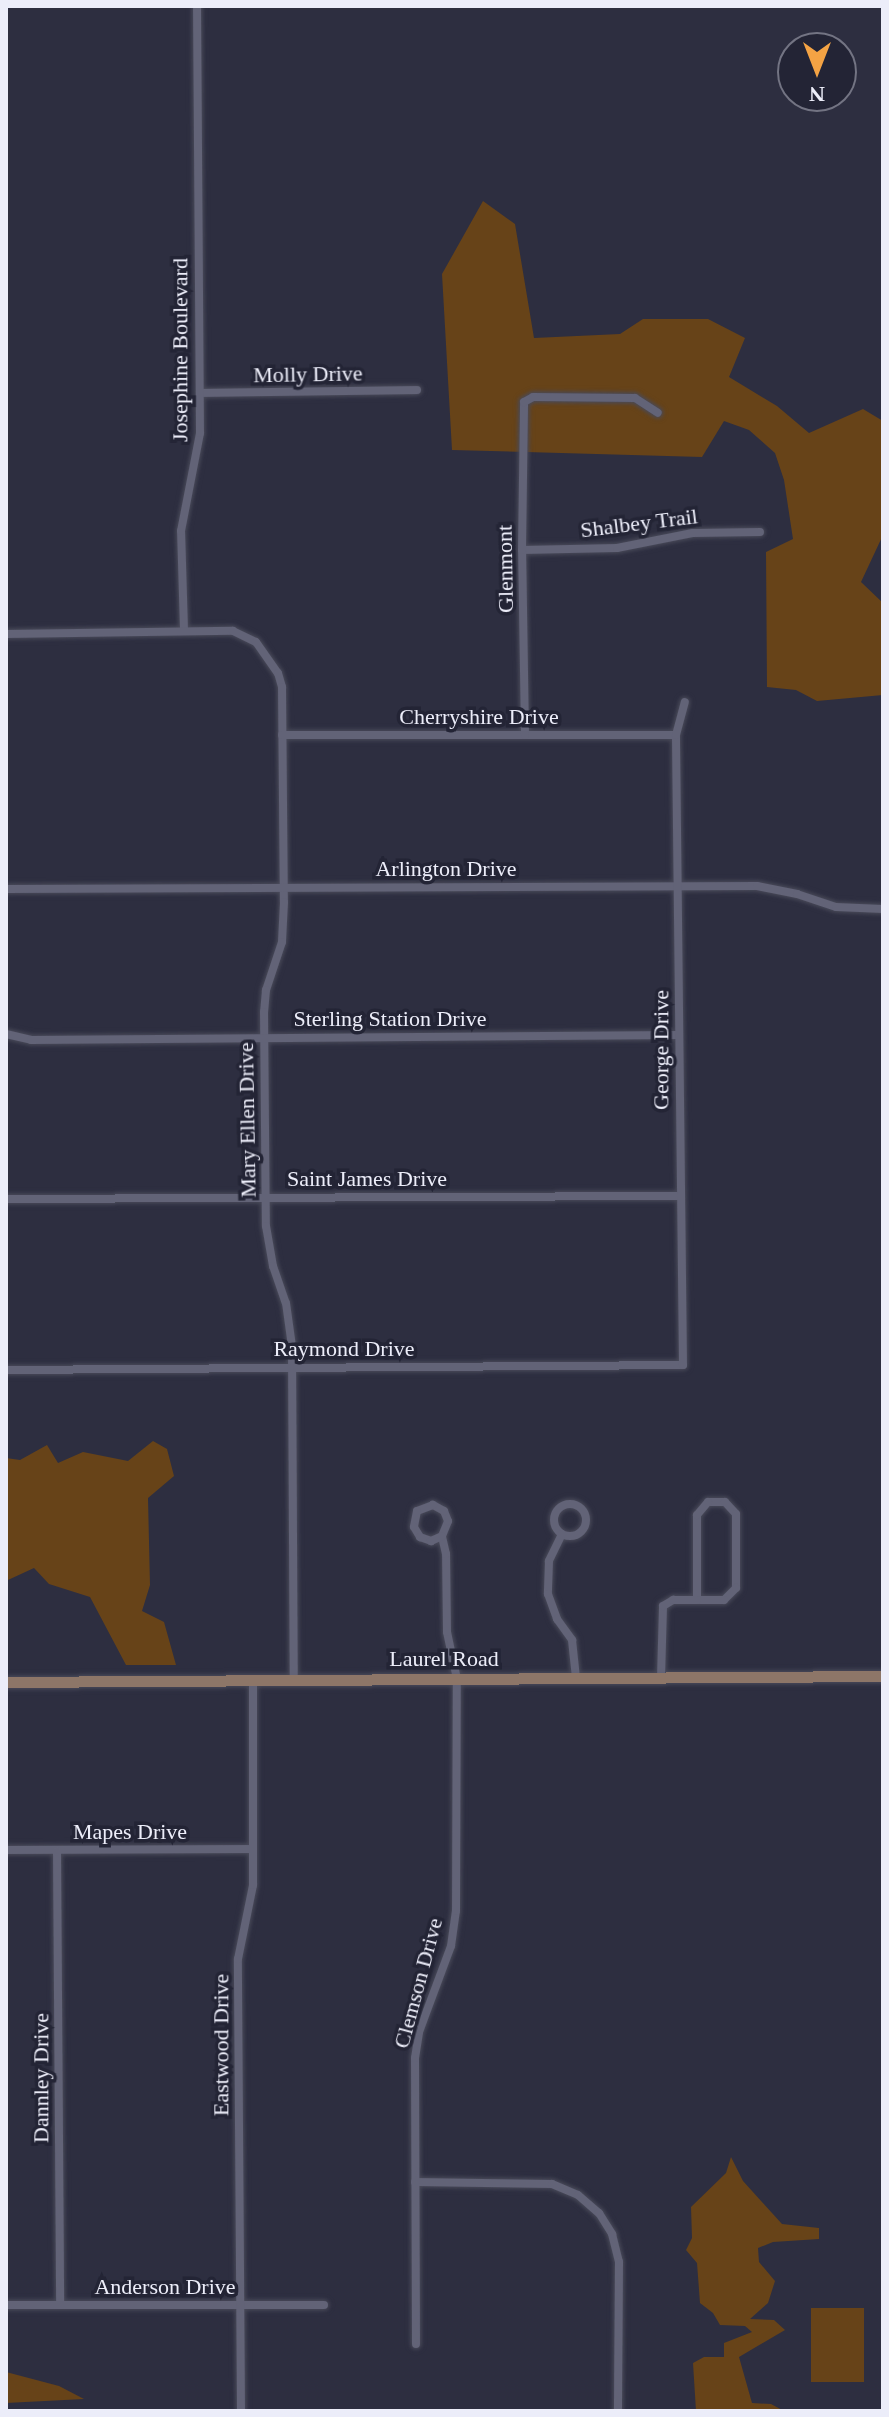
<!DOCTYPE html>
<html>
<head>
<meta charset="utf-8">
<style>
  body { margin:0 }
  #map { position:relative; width:889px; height:2417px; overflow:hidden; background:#2d2e40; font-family:Georgia,serif }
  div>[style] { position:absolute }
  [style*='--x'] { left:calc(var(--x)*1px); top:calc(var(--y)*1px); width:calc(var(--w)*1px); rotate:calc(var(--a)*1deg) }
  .green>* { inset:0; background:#674318; transform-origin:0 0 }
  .roads { filter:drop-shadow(0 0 2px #494a59) drop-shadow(0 0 2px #494a59) }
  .street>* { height:8px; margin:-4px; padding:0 4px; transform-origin:4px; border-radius:4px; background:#626377 }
  .street>.ring { margin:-4px; padding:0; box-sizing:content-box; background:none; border:8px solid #626377; border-radius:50% }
  .secondary>* { height:11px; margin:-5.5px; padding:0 5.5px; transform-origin:5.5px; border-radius:5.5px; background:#8d7668 }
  span { translate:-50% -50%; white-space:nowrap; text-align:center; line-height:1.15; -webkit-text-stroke:7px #232435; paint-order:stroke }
  .street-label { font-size:22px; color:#ecedf9 }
  .frame { position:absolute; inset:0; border:8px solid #ecedf9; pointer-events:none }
  .north { position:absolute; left:777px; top:32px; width:80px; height:80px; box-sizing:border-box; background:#232435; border:2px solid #737483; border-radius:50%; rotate:180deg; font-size:22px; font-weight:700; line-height:32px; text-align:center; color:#ecedf9 }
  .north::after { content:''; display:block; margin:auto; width:28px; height:36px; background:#f4a344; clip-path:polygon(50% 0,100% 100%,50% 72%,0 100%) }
</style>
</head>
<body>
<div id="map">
  <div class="green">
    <i style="clip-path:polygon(483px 201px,515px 224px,534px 338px,620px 334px,643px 319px,708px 319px,745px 338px,729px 377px,777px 406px,809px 433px,863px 409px,883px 421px,883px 535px,861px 582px,883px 603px,883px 695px,817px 701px,796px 690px,767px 687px,766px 552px,793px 539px,784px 480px,775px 453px,749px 430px,724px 421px,702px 457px,452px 450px,442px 274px)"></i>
    <i style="clip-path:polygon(153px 1441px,167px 1449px,174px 1476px,148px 1498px,150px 1585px,142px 1611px,164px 1622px,176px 1665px,126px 1665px,90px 1597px,49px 1584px,34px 1568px,8px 1580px,6px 1458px,20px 1460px,47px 1445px,58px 1463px,83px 1452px,128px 1461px)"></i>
    <i style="clip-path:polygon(731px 2157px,743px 2181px,782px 2224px,819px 2228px,819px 2239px,773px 2242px,758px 2248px,759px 2262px,775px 2281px,768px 2303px,750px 2319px,774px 2320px,785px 2330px,739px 2357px,752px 2403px,771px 2404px,784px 2411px,696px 2411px,693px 2363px,704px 2357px,724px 2357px,724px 2343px,752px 2332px,745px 2326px,720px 2325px,713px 2313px,700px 2303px,697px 2263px,686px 2250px,692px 2238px,691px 2207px,726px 2173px)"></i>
    <i style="left:811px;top:2308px;width:53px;height:74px"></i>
    <i style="clip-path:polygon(6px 2372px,59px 2386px,84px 2399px,6px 2403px)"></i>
  </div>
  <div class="roads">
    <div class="street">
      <i style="--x:200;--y:393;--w:217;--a:-0.8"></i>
      <i style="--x:522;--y:550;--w:95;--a:-1.2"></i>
      <i style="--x:617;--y:548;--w:77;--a:-11.2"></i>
      <i style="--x:693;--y:533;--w:67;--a:-0.9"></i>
      <i style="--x:184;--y:630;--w:99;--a:-91.7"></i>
      <i style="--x:181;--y:531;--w:100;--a:-79"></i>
      <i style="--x:200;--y:433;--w:427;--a:-90.4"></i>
      <i style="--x:6;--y:634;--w:227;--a:-0.8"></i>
      <i style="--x:233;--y:631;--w:25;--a:26"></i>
      <i style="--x:256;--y:642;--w:38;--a:55"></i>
      <i style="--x:278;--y:673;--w:15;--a:74"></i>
      <i style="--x:282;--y:687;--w:215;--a:89.5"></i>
      <i style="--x:284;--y:902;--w:40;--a:92.9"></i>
      <i style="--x:282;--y:942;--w:51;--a:108.4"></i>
      <i style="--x:266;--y:990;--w:22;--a:95"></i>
      <i style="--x:264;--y:1012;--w:214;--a:89.5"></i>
      <i style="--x:266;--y:1226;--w:41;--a:80.1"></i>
      <i style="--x:273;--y:1266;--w:39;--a:71"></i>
      <i style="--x:286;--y:1303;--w:43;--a:82.1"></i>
      <i style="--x:292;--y:1346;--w:334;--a:89.7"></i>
      <i style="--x:282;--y:735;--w:394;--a:0"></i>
      <i style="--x:525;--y:735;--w:185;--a:-90.9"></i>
      <i style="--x:522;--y:550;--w:148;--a:-89.2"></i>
      <i style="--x:524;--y:402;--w:10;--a:-29"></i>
      <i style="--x:533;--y:397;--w:102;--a:0.6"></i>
      <i style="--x:635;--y:398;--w:27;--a:33"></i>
      <i style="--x:6;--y:889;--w:751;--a:-0.23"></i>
      <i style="--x:757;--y:886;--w:41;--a:11.3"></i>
      <i style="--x:797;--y:894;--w:41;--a:18.4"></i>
      <i style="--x:836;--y:907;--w:47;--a:2.4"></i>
      <i style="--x:6;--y:1034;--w:26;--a:13"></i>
      <i style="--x:31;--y:1040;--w:648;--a:-0.44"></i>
      <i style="--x:6;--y:1199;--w:674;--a:-0.26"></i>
      <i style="--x:6;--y:1370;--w:677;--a:-0.42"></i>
      <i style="--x:683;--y:1365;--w:630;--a:-90.64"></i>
      <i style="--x:676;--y:735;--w:34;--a:-75"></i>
      <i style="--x:708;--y:1502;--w:17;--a:0"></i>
      <i style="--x:725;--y:1502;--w:16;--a:47"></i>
      <i style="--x:736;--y:1514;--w:74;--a:90"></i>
      <i style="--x:736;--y:1588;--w:17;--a:135"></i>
      <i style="--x:724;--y:1600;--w:27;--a:180"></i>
      <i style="--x:697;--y:1600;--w:85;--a:-90"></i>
      <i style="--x:697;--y:1515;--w:17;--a:-50"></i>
      <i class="ring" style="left:554px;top:1504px;width:24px;height:24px"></i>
      <i style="--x:562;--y:1534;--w:30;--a:116"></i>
      <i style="--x:549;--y:1561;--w:33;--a:92"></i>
      <i style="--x:548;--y:1594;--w:27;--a:70"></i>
      <i style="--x:557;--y:1619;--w:26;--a:54"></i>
      <i style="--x:572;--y:1640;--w:38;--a:84"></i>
      <i style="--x:661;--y:1678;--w:72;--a:-88.4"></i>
      <i style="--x:663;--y:1606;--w:12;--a:-31"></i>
      <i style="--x:673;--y:1600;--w:24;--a:0"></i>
      <i style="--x:6;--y:1850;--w:247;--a:-0.2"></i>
      <i style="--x:57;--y:1851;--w:454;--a:89.6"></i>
      <i style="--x:415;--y:2182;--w:137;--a:0.8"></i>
      <i style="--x:552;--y:2184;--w:28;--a:23"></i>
      <i style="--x:578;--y:2195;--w:28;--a:41"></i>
      <i style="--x:599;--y:2213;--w:25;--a:58"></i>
      <i style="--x:612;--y:2234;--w:29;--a:76"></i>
      <i style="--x:619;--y:2262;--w:149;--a:90.4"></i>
      <i style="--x:6;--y:2305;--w:318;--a:0"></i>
      <i style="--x:416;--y:2344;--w:286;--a:-90.2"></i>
      <i style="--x:415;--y:2058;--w:26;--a:-81"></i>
      <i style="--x:419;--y:2032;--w:92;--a:-69.6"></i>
      <i style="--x:451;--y:1946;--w:35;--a:-82"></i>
      <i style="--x:456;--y:1911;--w:232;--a:-89.8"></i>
      <i style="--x:457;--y:1679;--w:48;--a:-102"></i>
      <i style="--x:447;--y:1632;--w:78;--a:-90.7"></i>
      <i style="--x:446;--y:1554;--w:18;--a:-103"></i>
      <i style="--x:442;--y:1536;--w:16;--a:-68"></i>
      <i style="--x:448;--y:1521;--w:11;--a:-112"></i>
      <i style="--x:444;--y:1511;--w:13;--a:-151"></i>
      <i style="--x:433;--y:1505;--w:17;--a:159"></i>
      <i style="--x:417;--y:1511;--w:16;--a:101"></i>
      <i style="--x:414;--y:1527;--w:12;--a:59"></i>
      <i style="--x:420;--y:1537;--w:12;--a:20"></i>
      <i style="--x:431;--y:1541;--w:12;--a:-24"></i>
      <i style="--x:241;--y:2411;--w:452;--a:-90.4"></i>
      <i style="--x:238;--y:1959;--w:76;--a:-78.5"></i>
      <i style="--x:253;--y:1885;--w:205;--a:-90"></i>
    </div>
    <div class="secondary">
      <i style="--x:6;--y:1682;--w:877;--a:-0.39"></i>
    </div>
  </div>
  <div class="street-label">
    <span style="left:180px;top:350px;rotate:-90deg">Josephine Boulevard</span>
    <span style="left:308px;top:374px;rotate:-1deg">Molly Drive</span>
    <span style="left:639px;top:523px;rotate:-7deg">Shalbey Trail</span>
    <span style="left:505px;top:569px;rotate:-91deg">Glenmont</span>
    <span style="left:479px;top:717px">Cherryshire Drive</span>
    <span style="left:446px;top:869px">Arlington Drive</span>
    <span style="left:390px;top:1019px">Sterling Station Drive</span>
    <span style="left:661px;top:1050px;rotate:-90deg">George Drive</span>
    <span style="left:247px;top:1120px;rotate:-91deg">Mary Ellen Drive</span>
    <span style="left:367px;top:1179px">Saint James Drive</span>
    <span style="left:344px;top:1349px">Raymond Drive</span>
    <span style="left:444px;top:1659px">Laurel Road</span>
    <span style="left:130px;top:1832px">Mapes Drive</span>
    <span style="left:418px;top:1983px;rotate:-75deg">Clemson Drive</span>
    <span style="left:221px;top:2045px;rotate:-90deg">Eastwood Drive</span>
    <span style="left:41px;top:2078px;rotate:-90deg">Dannley Drive</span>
    <span style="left:165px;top:2287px">Anderson Drive</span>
  </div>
  <div class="frame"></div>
  <div class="north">N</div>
</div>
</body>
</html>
